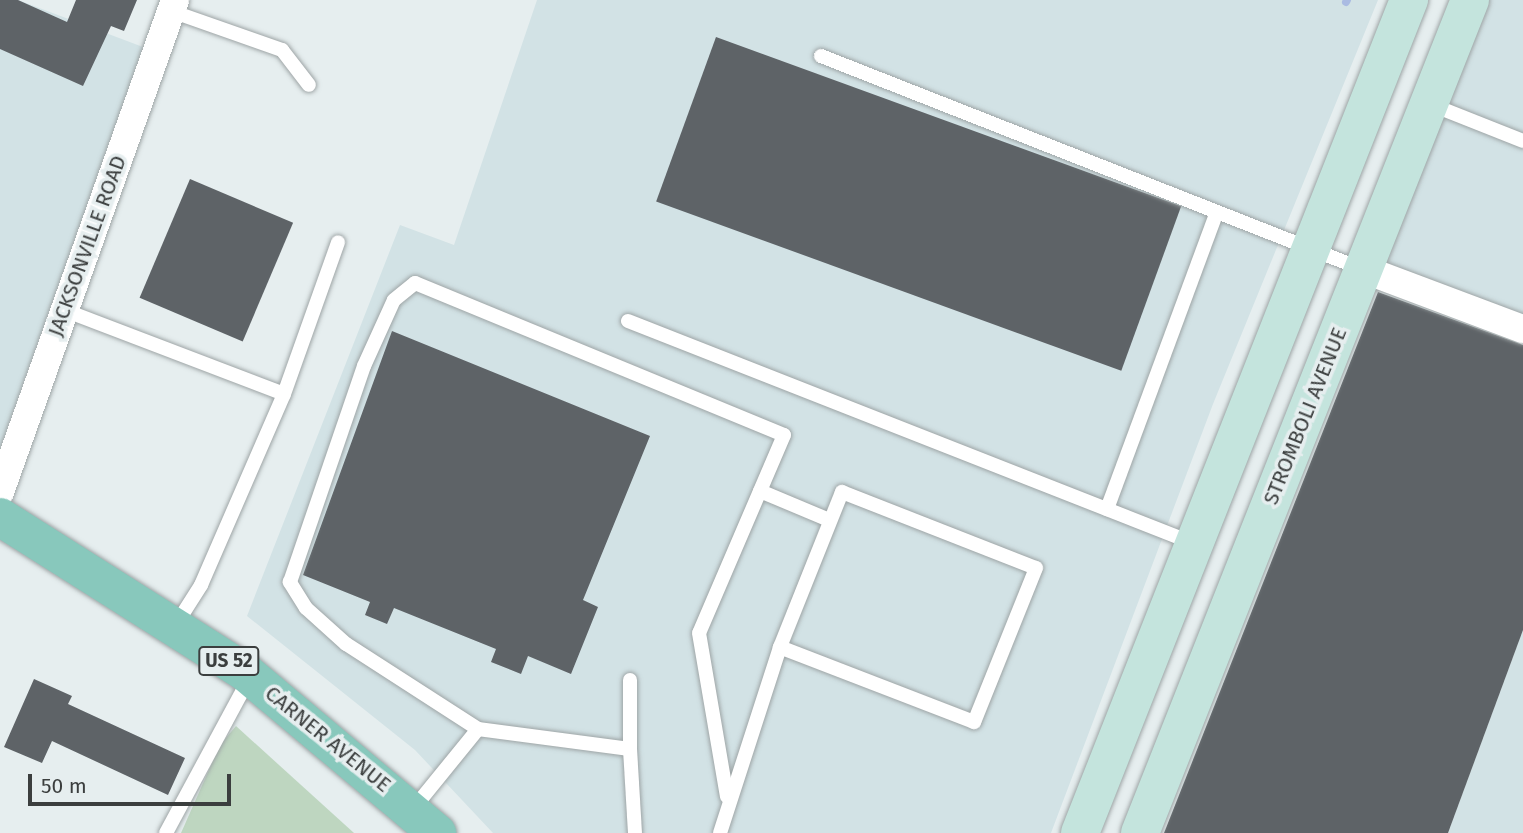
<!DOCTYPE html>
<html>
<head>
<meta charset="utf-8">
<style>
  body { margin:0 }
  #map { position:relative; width:1523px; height:833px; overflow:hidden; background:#e6eeef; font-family:"Fira Sans",sans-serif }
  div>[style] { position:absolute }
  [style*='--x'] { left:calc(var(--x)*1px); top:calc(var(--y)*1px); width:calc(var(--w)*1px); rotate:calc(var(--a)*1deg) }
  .built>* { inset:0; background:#d2e2e5 }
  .green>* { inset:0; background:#bed6c0 }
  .stream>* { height:8px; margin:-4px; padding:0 4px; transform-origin:4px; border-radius:4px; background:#aabbe2 }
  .building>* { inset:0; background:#5e6367; transform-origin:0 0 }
  .roads { filter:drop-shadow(0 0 2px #9ea5a6) drop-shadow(0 0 2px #9ea5a6) }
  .lane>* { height:14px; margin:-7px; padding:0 7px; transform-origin:7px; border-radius:7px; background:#fff }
  .street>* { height:28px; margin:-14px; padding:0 14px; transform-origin:14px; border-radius:14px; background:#fff }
  .secondary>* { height:38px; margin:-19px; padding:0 19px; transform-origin:19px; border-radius:19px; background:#c4e4dd }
  .primary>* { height:38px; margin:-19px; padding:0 19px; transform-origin:19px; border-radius:19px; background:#88c8bc }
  span { translate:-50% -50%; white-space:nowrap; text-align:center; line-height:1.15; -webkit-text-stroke:7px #e6eeef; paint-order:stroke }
  .shield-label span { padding:2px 5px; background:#e6eeef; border:2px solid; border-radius:5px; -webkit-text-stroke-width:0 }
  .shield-label { font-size:19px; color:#3b3e3e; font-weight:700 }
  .street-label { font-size:21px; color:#3b3e3e }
  .scale { position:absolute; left:28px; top:774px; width:203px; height:32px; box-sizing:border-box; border:4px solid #3b3e3e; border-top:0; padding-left:9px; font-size:21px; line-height:24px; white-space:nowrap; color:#3b3e3e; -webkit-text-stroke:5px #e6eeef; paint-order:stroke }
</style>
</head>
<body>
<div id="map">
  <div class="built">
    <i style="clip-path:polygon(0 0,18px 0,143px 47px,0 448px)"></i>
    <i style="clip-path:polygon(537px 0,1378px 0,1213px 404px,1051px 833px,493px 833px,415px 750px,247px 616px,400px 225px,454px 245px)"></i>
    <i style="clip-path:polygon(1486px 0,1523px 0,1523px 329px,1371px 273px)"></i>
    <i style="clip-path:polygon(1523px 630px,1523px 833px,1448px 833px)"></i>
  </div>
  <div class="green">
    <i style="clip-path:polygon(236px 726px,354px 833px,181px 833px,220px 745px)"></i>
  </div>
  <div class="stream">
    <i style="--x:1346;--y:2;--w:2;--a:-63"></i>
  </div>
  <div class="building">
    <i style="clip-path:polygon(0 0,18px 0,67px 22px,76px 0,137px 0,124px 31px,111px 26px,83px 86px,0 49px)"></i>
    <i style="left:716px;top:37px;width:495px;height:175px;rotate:20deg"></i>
    <i style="left:190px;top:179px;width:112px;height:129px;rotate:23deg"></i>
    <i style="clip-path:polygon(1378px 292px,1523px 345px,1523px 630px,1448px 833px,1164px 833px)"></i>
    <i style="clip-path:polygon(392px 331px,650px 436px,583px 600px,598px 607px,571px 674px,528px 656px,521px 674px,491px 662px,496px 649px,394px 608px,387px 624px,365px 615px,370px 602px,303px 575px)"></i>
    <i style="clip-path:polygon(34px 679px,72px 696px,68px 704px,185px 758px,168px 795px,52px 741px,42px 763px,4px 747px)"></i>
  </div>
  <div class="roads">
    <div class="lane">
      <i style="--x:171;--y:11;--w:118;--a:19.4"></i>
      <i style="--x:282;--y:50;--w:44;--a:52.4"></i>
      <i style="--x:821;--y:56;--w:581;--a:21.49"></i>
      <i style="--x:1430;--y:104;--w:100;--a:21.7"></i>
      <i style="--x:64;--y:310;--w:235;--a:20.9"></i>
      <i style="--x:628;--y:321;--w:607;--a:21.45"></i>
      <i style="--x:760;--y:491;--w:75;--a:22.8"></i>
      <i style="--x:1107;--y:509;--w:314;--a:-69.7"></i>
      <i style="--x:175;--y:626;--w:49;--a:-57.6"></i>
      <i style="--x:201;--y:585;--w:208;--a:-66.5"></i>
      <i style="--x:284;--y:394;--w:161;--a:-70.4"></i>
      <i style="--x:478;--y:729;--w:157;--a:-147.2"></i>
      <i style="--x:346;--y:644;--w:54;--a:-138"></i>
      <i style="--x:306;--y:608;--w:31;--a:-122"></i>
      <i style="--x:290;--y:582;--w:228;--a:-71.1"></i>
      <i style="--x:364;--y:366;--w:72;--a:-65.6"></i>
      <i style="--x:394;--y:300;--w:27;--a:-39"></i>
      <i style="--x:415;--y:283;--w:399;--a:22.4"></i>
      <i style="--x:784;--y:435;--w:215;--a:113.2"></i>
      <i style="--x:699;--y:633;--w:166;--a:80.3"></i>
      <i style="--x:630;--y:749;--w:84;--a:86.6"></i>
      <i style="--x:413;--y:809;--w:103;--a:-50.9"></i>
      <i style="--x:478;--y:729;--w:153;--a:7.5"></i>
      <i style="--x:630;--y:749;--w:69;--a:-90"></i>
      <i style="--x:166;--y:833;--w:177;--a:-61.7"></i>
      <i style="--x:720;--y:833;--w:195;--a:-72.1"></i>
      <i style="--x:780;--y:647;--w:167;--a:-68.2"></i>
      <i style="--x:842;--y:492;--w:208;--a:21.4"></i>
      <i style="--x:1036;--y:568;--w:166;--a:111.9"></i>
      <i style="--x:974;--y:722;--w:208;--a:-158.9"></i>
    </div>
    <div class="street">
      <i style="--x:1363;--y:269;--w:171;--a:20.6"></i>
      <i style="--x:0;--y:492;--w:522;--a:-70.42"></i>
    </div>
    <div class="secondary">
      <i style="--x:1080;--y:833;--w:896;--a:-68.45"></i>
      <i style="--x:1140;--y:833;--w:896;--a:-68.39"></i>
    </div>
    <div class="primary">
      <i style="--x:0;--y:517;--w:290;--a:32.3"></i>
      <i style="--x:245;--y:672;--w:251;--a:40"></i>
    </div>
  </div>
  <div class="shield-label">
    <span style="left:229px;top:661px">US 52</span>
  </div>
  <div class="street-label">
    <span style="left:87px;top:246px;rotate:-70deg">JACKSONVILLE ROAD</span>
    <span style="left:1305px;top:416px;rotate:-68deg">STROMBOLI AVENUE</span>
    <span style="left:328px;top:739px;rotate:39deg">CARNER AVENUE</span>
  </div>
  <div class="scale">50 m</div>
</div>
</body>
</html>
